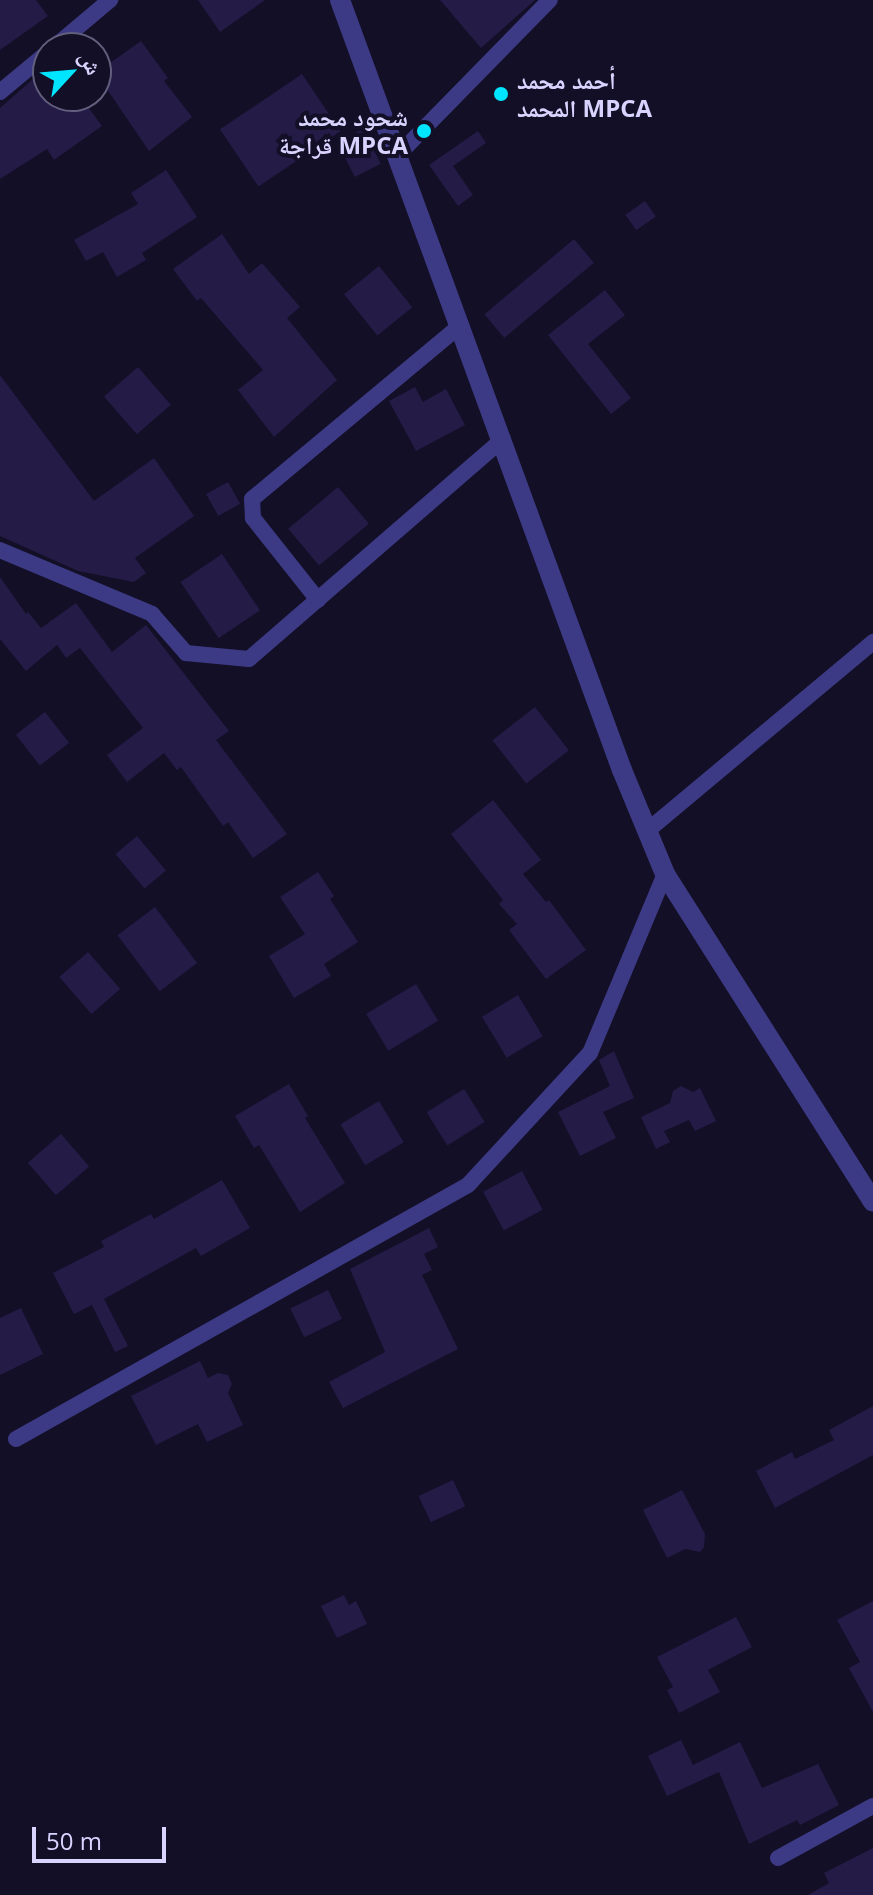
<!DOCTYPE html>
<html>
<head>
<meta charset="utf-8">
<style>
  body { margin:0 }
  #map { position:relative; width:873px; height:1895px; overflow:hidden; background:#130f26; font-family:"Open Sans","Noto Naskh Arabic",sans-serif }
  div>[style] { position:absolute }
  [style*='--x'] { left:calc(var(--x)*1px); top:calc(var(--y)*1px); width:calc(var(--w)*1px); rotate:calc(var(--a)*1deg) }
  .building>* { inset:0; background:#241b47; transform-origin:0 0 }
  .minor>* { height:16px; margin:-8px; padding:0 8px; transform-origin:8px; border-radius:8px; background:#3d3a85 }
  .tertiary>* { height:20px; margin:-10px; padding:0 10px; transform-origin:10px; border-radius:10px; background:#3d3a85 }
  .dots>* { width:22px; height:22px; translate:-50% -50%; box-sizing:border-box; border:4px solid #130f26; border-radius:50% }
  span { translate:-50% -50%; white-space:nowrap; text-align:center; line-height:1.15; -webkit-text-stroke:8px #130f26; paint-order:stroke }
  .poi-label { font-size:24px; color:#d9d4ff; font-weight:700 }
  .left { translate:0 -50%; text-align:left }
  .right { translate:-100% -50%; text-align:right }
  .north { position:absolute; left:32px; top:32px; width:80px; height:80px; box-sizing:border-box; background:#130f26; border:2px solid #625e7d; border-radius:50%; rotate:64deg; font-size:22px; font-weight:700; line-height:32px; text-align:center; color:#d9d4ff }
  .north::after { content:''; display:block; margin:auto; width:28px; height:36px; background:#00e5ff; clip-path:polygon(50% 0,100% 100%,50% 72%,0 100%) }
  .scale { position:absolute; left:32px; top:1827px; width:134px; height:36px; box-sizing:border-box; border:4px solid #d9d4ff; border-top:0; padding-left:10px; font-size:24px; line-height:28px; white-space:nowrap; color:#d9d4ff; -webkit-text-stroke:6px #130f26; paint-order:stroke }
</style>
</head>
<body>
<div id="map">
  <div class="building">
    <i style="clip-path:polygon(0 0,36px 0,48px 16px,0 50px)"></i>
    <i style="clip-path:polygon(198px 0,265px 0,220px 32px)"></i>
    <i style="clip-path:polygon(440px 0,535px 0,481px 48px)"></i>
    <i style="clip-path:polygon(141px 41px,168px 78px,164px 81px,192px 117px,149px 151px,96px 73px)"></i>
    <i style="clip-path:polygon(48px 66px,48px 96px,80px 96px,102px 126px,54px 160px,47px 149px,0 179px,0 108px)"></i>
    <i style="left:302px;top:74px;width:69px;height:99px;rotate:56deg"></i>
    <i style="left:363px;top:129px;width:39px;height:29px;rotate:63deg"></i>
    <i style="clip-path:polygon(478px 131px,486px 143px,453px 166px,473px 195px,458px 206px,429px 165px)"></i>
    <i style="clip-path:polygon(166px 170px,197px 217px,142px 253px,146px 260px,117px 277px,103px 252px,86px 261px,74px 240px,138px 204px,131px 193px)"></i>
    <i style="left:645px;top:201px;width:19px;height:24px;rotate:55deg"></i>
    <i style="clip-path:polygon(222px 234px,249px 274px,262px 263px,300px 307px,287px 318px,337px 380px,274px 437px,238px 390px,263px 370px,201px 298px,197px 301px,173px 269px)"></i>
    <i style="left:574px;top:239px;width:31px;height:117px;rotate:50deg"></i>
    <i style="left:379px;top:266px;width:53px;height:45px;rotate:51deg"></i>
    <i style="clip-path:polygon(605px 290px,625px 315px,588px 344px,631px 398px,611px 414px,548px 335px)"></i>
    <i style="left:138px;top:367px;width:50px;height:45px;rotate:49deg"></i>
    <i style="clip-path:polygon(0 375px,94px 501px,154px 458px,194px 516px,135px 558px,146px 573px,134px 582px,78px 571px,0 536px)"></i>
    <i style="clip-path:polygon(415px 387px,423px 402px,446px 389px,465px 425px,416px 451px,389px 401px)"></i>
    <i style="left:228px;top:482px;width:25px;height:25px;rotate:61deg"></i>
    <i style="left:338px;top:487px;width:48px;height:65px;rotate:50deg"></i>
    <i style="left:222px;top:554px;width:68px;height:50px;rotate:56deg"></i>
    <i style="clip-path:polygon(0 577px,26px 614px,28px 612px,41px 628px,76px 603px,112px 652px,146px 625px,229px 731px,216px 740px,287px 834px,253px 858px,228px 822px,223px 826px,181px 767px,177px 770px,164px 753px,127px 782px,107px 755px,143px 728px,80px 648px,66px 658px,57px 645px,26px 671px,0 639px)"></i>
    <i style="left:535px;top:707px;width:55px;height:54px;rotate:52deg"></i>
    <i style="left:45px;top:712px;width:39px;height:37px;rotate:52deg"></i>
    <i style="clip-path:polygon(493px 800px,541px 860px,523px 874px,546px 902px,549px 900px,586px 950px,546px 979px,509px 930px,517px 924px,499px 904px,503px 900px,451px 834px)"></i>
    <i style="left:137px;top:836px;width:45px;height:28px;rotate:50deg"></i>
    <i style="clip-path:polygon(318px 872px,334px 896px,330px 899px,358px 942px,324px 964px,331px 976px,294px 998px,269px 956px,305px 934px,280px 897px)"></i>
    <i style="left:155px;top:907px;width:70px;height:47px;rotate:53deg"></i>
    <i style="left:88px;top:952px;width:49px;height:38px;rotate:49deg"></i>
    <i style="left:416px;top:984px;width:43px;height:58px;rotate:59deg"></i>
    <i style="left:518px;top:995px;width:48px;height:42px;rotate:59deg"></i>
    <i style="clip-path:polygon(614px 1051px,634px 1098px,603px 1112px,616px 1138px,580px 1156px,558px 1112px,610px 1086px,599px 1060px)"></i>
    <i style="clip-path:polygon(289px 1084px,308px 1116px,305px 1118px,345px 1183px,300px 1212px,259px 1145px,254px 1148px,235px 1116px)"></i>
    <i style="clip-path:polygon(681px 1086px,693px 1092px,700px 1088px,716px 1121px,695px 1131px,689px 1120px,664px 1131px,670px 1142px,656px 1149px,641px 1117px,670px 1103px,673px 1091px)"></i>
    <i style="left:464px;top:1089px;width:39px;height:44px;rotate:58deg"></i>
    <i style="left:379px;top:1101px;width:48px;height:45px;rotate:59deg"></i>
    <i style="left:61px;top:1134px;width:43px;height:44px;rotate:49deg"></i>
    <i style="left:522px;top:1171px;width:44px;height:44px;rotate:62deg"></i>
    <i style="clip-path:polygon(222px 1180px,250px 1228px,201px 1256px,196px 1248px,104px 1299px,128px 1346px,115px 1352px,92px 1305px,74px 1314px,53px 1273px,104px 1247px,101px 1241px,151px 1214px,154px 1219px)"></i>
    <i style="clip-path:polygon(429px 1228px,438px 1247px,424px 1254px,432px 1270px,422px 1275px,458px 1349px,343px 1408px,329px 1382px,385px 1352px,350px 1269px)"></i>
    <i style="left:328px;top:1290px;width:32px;height:42px;rotate:64deg"></i>
    <i style="clip-path:polygon(21px 1308px,43px 1354px,0 1375px,0 1318px)"></i>
    <i style="clip-path:polygon(200px 1361px,208px 1378px,218px 1373px,228px 1375px,232px 1384px,228px 1393px,243px 1425px,207px 1442px,198px 1424px,156px 1445px,131px 1396px)"></i>
    <i style="clip-path:polygon(873px 1406px,873px 1455px,775px 1508px,756px 1471px,792px 1452px,795px 1459px,834px 1440px,829px 1430px)"></i>
    <i style="left:453px;top:1480px;width:29px;height:38px;rotate:65deg"></i>
    <i style="clip-path:polygon(682px 1490px,705px 1534px,704px 1547px,700px 1552px,685px 1549px,667px 1558px,643px 1510px)"></i>
    <i style="clip-path:polygon(344px 1595px,349px 1605px,356px 1601px,367px 1624px,337px 1638px,321px 1606px)"></i>
    <i style="clip-path:polygon(873px 1601px,873px 1712px,849px 1668px,860px 1662px,837px 1620px)"></i>
    <i style="clip-path:polygon(736px 1617px,752px 1647px,708px 1670px,720px 1692px,679px 1713px,667px 1690px,673px 1687px,657px 1657px)"></i>
    <i style="clip-path:polygon(681px 1740px,693px 1765px,740px 1742px,762px 1788px,818px 1764px,839px 1805px,800px 1825px,797px 1820px,749px 1844px,719px 1772px,667px 1796px,648px 1756px)"></i>
    <i style="clip-path:polygon(873px 1848px,873px 1895px,808px 1895px,829px 1883px,824px 1873px)"></i>
  </div>
  <div class="minor">
    <i style="--x:53;--y:48;--w:75;--a:-40.1"></i>
    <i style="--x:0;--y:92;--w:62;--a:-39.8"></i>
    <i style="--x:398;--y:155;--w:217;--a:-45.6"></i>
    <i style="--x:0;--y:550;--w:165;--a:22.8"></i>
    <i style="--x:152;--y:614;--w:52;--a:48.9"></i>
    <i style="--x:186;--y:653;--w:63;--a:5.4"></i>
    <i style="--x:249;--y:659;--w:336;--a:-40.9"></i>
    <i style="--x:318;--y:600;--w:105;--a:-128.4"></i>
    <i style="--x:253;--y:518;--w:19;--a:-93"></i>
    <i style="--x:252;--y:499;--w:272;--a:-39.8"></i>
    <i style="--x:647;--y:831;--w:295;--a:-39.9"></i>
    <i style="--x:16;--y:1439;--w:518;--a:-29.33"></i>
    <i style="--x:468;--y:1185;--w:180;--a:-47.3"></i>
    <i style="--x:590;--y:1053;--w:194;--a:-67.3"></i>
    <i style="--x:778;--y:1858;--w:108;--a:-28.7"></i>
  </div>
  <div class="tertiary">
    <i style="--x:340;--y:0;--w:820;--a:69.89"></i>
    <i style="--x:622;--y:770;--w:113;--a:67.5"></i>
    <i style="--x:665;--y:874;--w:388;--a:57.6"></i>
  </div>
  <div class="dots">
    <i style="left:501px;top:94px;background:#00e5ff"></i>
    <i style="left:424px;top:131px;background:#00e5ff"></i>
  </div>
  <div class="poi-label">
    <span class="left" style="left:517px;top:94px">أحمد محمد<br>المحمد MPCA</span>
    <span class="right" style="left:408px;top:131px">شحود محمد<br>قراجة MPCA</span>
  </div>
  <div class="north">ش</div>
  <div class="scale">50 m</div>
</div>
</body>
</html>
